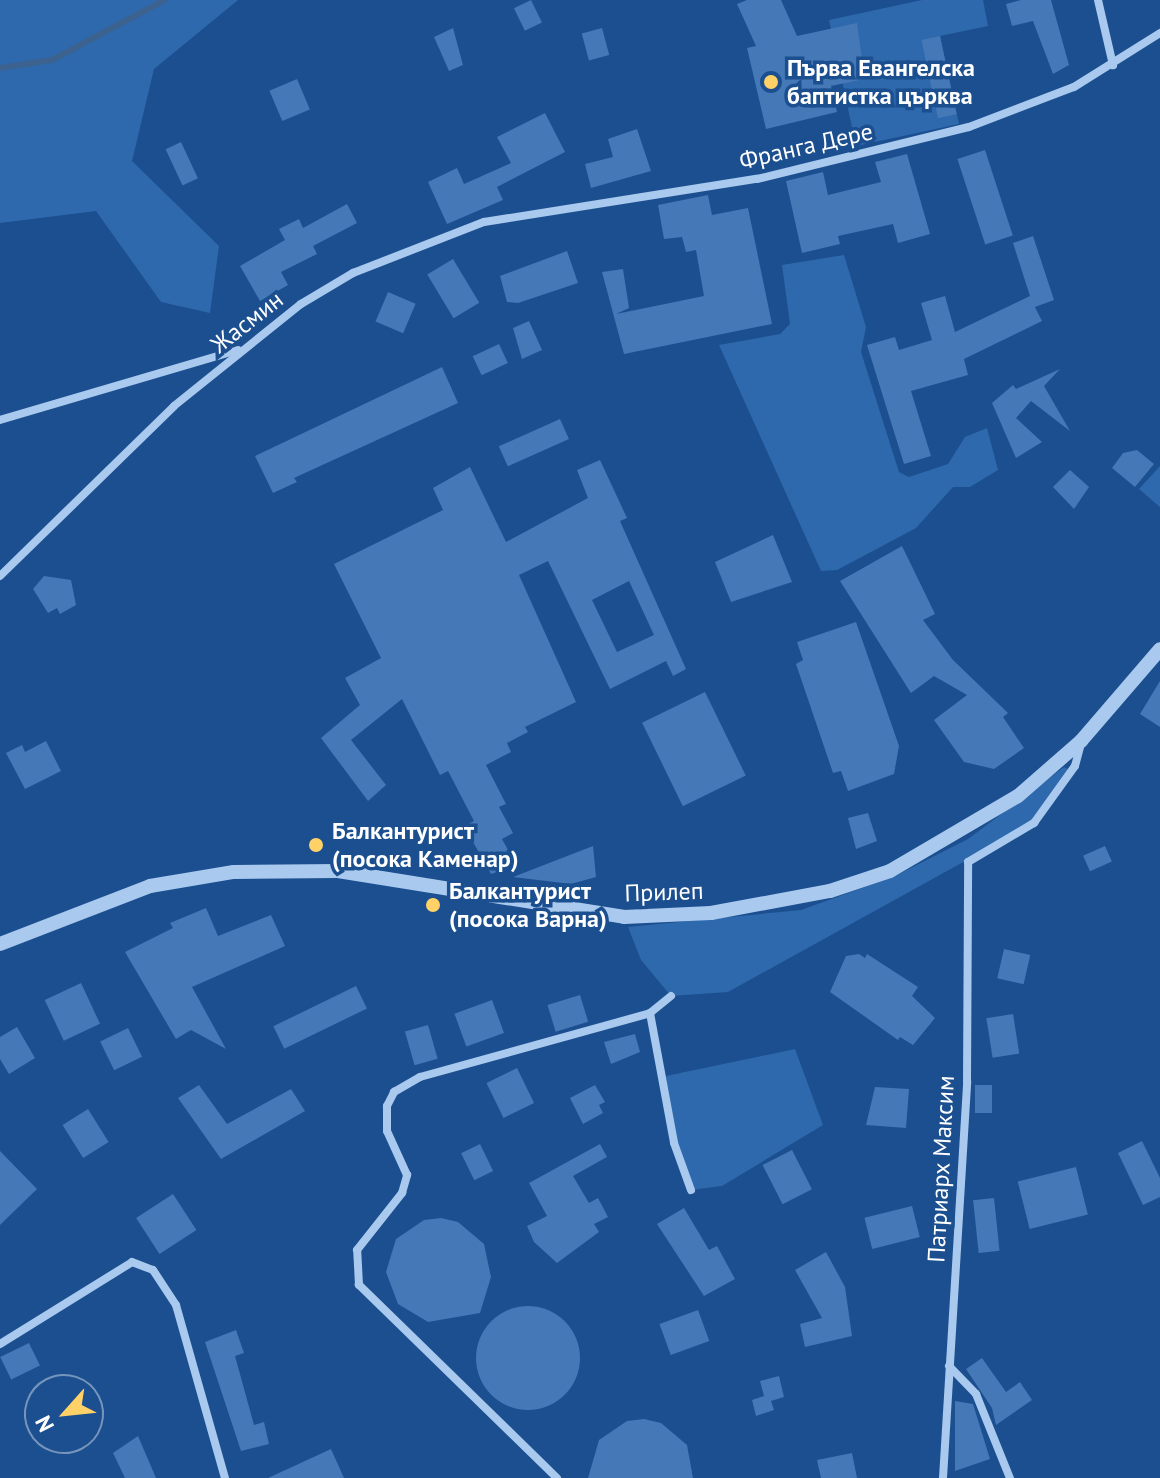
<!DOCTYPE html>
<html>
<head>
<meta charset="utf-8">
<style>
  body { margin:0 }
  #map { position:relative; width:1160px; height:1478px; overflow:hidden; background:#1b4f8f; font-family:"PT Sans",sans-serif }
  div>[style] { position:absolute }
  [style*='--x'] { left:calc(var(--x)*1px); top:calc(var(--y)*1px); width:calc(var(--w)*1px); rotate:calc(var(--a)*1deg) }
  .green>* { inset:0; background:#2e69ad }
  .stream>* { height:6px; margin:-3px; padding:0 3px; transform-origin:3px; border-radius:3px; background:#3c6290 }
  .building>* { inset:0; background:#4478b7; transform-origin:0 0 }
  .round { border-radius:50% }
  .minor>* { height:8px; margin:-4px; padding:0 4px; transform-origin:4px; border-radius:4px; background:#a9c9ee }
  .tertiary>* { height:14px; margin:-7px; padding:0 7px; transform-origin:7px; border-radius:7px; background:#a9c9ee }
  .dots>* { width:22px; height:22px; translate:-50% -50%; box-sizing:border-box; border:4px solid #1b4f8f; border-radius:50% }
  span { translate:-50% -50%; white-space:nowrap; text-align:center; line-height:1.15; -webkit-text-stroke:7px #1b4f8f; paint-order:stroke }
  .poi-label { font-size:24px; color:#fff; font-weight:700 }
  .left { translate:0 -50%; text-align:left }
  .street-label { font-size:24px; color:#fff }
  .north { position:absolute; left:24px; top:1374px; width:80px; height:80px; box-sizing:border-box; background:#1b4f8f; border:2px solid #7695bc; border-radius:50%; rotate:243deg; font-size:22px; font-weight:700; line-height:32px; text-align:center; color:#fff }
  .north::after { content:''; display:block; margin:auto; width:28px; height:36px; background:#ffd166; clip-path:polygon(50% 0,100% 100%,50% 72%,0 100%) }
</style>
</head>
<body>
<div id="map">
  <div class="green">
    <i style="clip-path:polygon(0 0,238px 0,154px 69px,132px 161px,219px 246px,210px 313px,161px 302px,96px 211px,0 223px)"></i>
    <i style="clip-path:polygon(922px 0,983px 0,988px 26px,940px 36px,959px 124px,856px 146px,829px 20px)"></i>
    <i style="clip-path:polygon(844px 255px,866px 327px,861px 352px,899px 472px,909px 477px,948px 464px,965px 437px,987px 428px,998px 470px,970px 487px,953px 487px,916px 528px,837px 570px,821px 571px,719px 345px,780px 334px,790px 324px,782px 265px)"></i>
    <i style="clip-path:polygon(1160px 466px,1160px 507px,1139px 489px)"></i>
    <i style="clip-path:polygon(1064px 767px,1070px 770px,1034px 823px,728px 992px,671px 996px,641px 960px,628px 927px,801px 910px,893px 877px,968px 839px)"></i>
    <i style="clip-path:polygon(795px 1049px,823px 1125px,722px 1186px,691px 1190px,674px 1143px,666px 1076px)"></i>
  </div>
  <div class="stream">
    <i style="--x:0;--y:68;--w:53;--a:-8.7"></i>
    <i style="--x:52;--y:60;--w:128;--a:-28"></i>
  </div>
  <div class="building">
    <i style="left:531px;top:0;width:25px;height:19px;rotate:64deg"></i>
    <i style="clip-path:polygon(747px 0,781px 0,797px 36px,857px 23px,863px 66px,857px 67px,860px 80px,831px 86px,837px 112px,766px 129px,747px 48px,756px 46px,737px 4px)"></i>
    <i style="clip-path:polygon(1021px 0,1051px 0,1069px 65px,1053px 74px,1033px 21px,1012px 26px,1006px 4px)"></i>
    <i style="clip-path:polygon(453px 28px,463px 65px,449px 71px,434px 37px)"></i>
    <i style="left:602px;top:28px;width:28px;height:21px;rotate:75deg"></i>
    <i style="left:940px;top:36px;width:80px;height:19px;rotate:78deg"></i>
    <i style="left:297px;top:79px;width:33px;height:30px;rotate:67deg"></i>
    <i style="clip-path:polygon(545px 113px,565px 152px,497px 187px,503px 200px,447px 224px,428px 182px,457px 168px,464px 184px,511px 163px,497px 137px)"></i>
    <i style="clip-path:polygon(637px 129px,651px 171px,591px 188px,585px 164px,613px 157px,608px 139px)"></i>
    <i style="left:181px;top:142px;width:40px;height:17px;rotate:65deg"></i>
    <i style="left:985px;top:150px;width:90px;height:29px;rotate:72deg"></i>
    <i style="clip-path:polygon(907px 154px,930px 234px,898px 243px,893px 224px,838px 236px,840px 244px,802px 253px,786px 181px,823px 172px,828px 195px,881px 182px,875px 162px)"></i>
    <i style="clip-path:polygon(708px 195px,712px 215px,748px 208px,772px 324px,624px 354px,602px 272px,623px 269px,629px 308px,616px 314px,704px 296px,696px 250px,686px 252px,682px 237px,664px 239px,658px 205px)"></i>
    <i style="clip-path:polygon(347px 204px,357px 223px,313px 246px,317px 254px,281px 272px,288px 285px,260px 301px,240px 266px,285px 240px,279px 229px,299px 219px,303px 228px)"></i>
    <i style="clip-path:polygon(1033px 236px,1054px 300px,1035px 307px,1042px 321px,964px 359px,968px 375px,911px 391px,931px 456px,904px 464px,867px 345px,895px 337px,899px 350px,932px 340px,921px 303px,945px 296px,955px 332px,1030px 296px,1013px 243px)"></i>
    <i style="clip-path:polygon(567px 251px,578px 283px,518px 303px,507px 302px,500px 276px)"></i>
    <i style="left:453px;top:259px;width:51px;height:30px;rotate:59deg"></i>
    <i style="left:388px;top:292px;width:30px;height:32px;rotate:23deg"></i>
    <i style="clip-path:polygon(529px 321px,542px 350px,522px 359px,513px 328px)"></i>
    <i style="left:499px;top:344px;width:21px;height:29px;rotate:65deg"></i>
    <i style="clip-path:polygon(442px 367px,458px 403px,294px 478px,297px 482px,273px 493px,255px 456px)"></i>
    <i style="clip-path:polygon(1060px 369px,1044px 386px,1070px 431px,1031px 401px,1016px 418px,1042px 442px,1016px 458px,992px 403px,1013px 385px,1016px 389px)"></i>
    <i style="left:560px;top:419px;width:22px;height:67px;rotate:66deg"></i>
    <i style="clip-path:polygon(1137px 450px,1154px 464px,1135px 487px,1112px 468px,1123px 453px)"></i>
    <i style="clip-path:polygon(evenodd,600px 460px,627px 518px,620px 521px,686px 669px,673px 676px,666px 661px,610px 689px,548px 561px,519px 575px,576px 702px,525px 727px,528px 732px,507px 743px,511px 752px,486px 765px,506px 804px,499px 807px,513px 833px,502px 839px,517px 866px,491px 874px,464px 826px,474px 821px,448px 771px,440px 775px,402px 699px,351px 740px,386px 785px,368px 801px,321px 738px,360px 705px,345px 678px,381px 658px,334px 564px,443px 510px,433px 488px,470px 467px,506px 542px,588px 498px,577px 470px,600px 460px,629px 581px,654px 635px,617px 652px,592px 600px,629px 581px)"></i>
    <i style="clip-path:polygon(1070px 470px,1089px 487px,1074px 509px,1053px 487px)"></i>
    <i style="clip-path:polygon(773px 535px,792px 582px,731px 602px,715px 562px)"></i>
    <i style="clip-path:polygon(902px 546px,935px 614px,923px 620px,953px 660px,1008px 713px,1003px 717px,1024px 748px,994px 769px,964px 762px,934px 720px,967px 695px,934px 676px,911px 693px,840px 581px)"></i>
    <i style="clip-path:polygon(44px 576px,71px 580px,76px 605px,60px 614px,57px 608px,48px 613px,33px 589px)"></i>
    <i style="clip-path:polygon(856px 622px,899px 746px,894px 774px,848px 791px,841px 771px,833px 773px,796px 664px,803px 660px,797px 642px)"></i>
    <i style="clip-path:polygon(1160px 681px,1160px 727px,1140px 714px)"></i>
    <i style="left:705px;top:692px;width:93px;height:70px;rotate:64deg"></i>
    <i style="clip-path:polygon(46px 741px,61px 771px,25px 789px,6px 753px,22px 745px,25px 752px)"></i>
    <i style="clip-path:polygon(868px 813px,877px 841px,856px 849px,848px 818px)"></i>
    <i style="clip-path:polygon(593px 846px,596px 877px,571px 884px,513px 877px)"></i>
    <i style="left:1105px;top:846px;width:17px;height:24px;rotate:66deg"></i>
    <i style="clip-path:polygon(206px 908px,218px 936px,271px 915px,285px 946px,192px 987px,226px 1049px,191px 1030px,176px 1039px,125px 952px,173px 928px,170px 923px)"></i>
    <i style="left:1004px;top:949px;width:27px;height:30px;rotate:13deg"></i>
    <i style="clip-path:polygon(859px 954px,865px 958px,867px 954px,918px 987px,912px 996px,935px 1018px,913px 1045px,900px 1037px,898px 1040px,830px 992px,846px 956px)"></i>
    <i style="left:81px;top:983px;width:45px;height:40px;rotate:65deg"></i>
    <i style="left:356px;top:986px;width:25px;height:92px;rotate:64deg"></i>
    <i style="left:580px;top:995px;width:28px;height:34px;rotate:73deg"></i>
    <i style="left:492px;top:1000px;width:35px;height:40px;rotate:70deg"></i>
    <i style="left:1013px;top:1014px;width:40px;height:27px;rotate:81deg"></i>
    <i style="left:428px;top:1025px;width:35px;height:24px;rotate:74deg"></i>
    <i style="clip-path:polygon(17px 1027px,35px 1058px,9px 1074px,0 1059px,0 1037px)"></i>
    <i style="left:128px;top:1028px;width:32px;height:31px;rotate:64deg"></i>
    <i style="clip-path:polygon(635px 1034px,640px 1052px,611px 1064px,604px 1042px)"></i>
    <i style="left:517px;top:1068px;width:39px;height:34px;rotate:64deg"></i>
    <i style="clip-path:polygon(199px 1085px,227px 1124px,291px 1089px,305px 1111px,221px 1159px,178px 1098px)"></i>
    <i style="clip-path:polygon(595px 1085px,605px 1102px,599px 1105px,603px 1113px,583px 1124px,570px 1098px)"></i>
    <i style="left:975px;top:1085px;width:17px;height:28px"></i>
    <i style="clip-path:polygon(875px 1087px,909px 1089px,906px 1128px,866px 1125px)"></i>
    <i style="left:88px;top:1109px;width:39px;height:30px;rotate:58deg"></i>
    <i style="clip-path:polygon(1142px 1141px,1160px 1178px,1160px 1197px,1143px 1205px,1118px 1153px)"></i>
    <i style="left:480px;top:1144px;width:30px;height:21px;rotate:64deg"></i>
    <i style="clip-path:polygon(600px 1144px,607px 1157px,573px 1176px,589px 1203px,598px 1198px,608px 1217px,594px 1224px,599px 1232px,557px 1263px,534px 1242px,527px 1226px,547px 1216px,529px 1183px)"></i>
    <i style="left:792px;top:1150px;width:44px;height:33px;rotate:63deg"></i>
    <i style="clip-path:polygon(0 1151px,37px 1189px,0 1225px)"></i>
    <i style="left:1076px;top:1167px;width:49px;height:60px;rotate:76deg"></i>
    <i style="left:173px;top:1194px;width:43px;height:44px;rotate:57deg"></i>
    <i style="left:994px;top:1198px;width:53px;height:21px;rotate:84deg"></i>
    <i style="left:912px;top:1206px;width:32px;height:49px;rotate:76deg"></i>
    <i style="clip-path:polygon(684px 1208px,709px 1250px,717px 1246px,735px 1279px,704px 1296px,657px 1224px)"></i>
    <i style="clip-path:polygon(441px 1218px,458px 1222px,484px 1244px,491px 1277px,480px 1313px,428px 1322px,398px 1304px,386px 1272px,396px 1239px,424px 1220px)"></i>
    <i style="clip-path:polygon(826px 1252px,845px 1287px,852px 1336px,805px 1347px,800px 1324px,822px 1318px,795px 1270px)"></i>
    <i class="round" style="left:476px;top:1306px;width:104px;height:104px"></i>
    <i style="left:698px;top:1310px;width:33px;height:41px;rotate:70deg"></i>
    <i style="clip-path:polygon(236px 1330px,244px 1353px,235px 1356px,254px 1425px,264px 1422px,269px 1444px,241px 1451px,205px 1342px)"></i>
    <i style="left:29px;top:1343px;width:25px;height:32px;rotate:64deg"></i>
    <i style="clip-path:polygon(982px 1358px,1006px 1392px,1020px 1382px,1032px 1400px,996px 1425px,992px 1408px,966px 1369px)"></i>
    <i style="clip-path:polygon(779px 1376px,784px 1397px,771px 1401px,774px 1410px,756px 1416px,752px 1400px,764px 1396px,760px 1381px)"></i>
    <i style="clip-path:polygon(955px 1401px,973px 1404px,990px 1459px,955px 1471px)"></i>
    <i style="clip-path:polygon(644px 1419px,661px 1423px,687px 1445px,693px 1478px,588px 1478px,599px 1440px,627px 1421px)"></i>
    <i style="clip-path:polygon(138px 1436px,156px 1478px,125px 1478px,113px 1453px)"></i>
    <i style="clip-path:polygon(331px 1449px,344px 1478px,268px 1478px)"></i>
    <i style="clip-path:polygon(852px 1453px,857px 1478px,821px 1478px,817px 1460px)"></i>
  </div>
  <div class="minor">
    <i style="--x:1098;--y:0;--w:67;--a:77"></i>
    <i style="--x:0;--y:420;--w:248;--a:-16.4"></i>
    <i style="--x:0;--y:576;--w:243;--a:-44.3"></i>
    <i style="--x:174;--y:406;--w:163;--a:-38.8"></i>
    <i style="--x:301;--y:304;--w:61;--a:-30.8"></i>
    <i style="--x:353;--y:273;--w:141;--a:-21.3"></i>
    <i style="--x:484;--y:222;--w:276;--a:-9"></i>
    <i style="--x:757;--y:179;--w:218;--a:-13.8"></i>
    <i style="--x:969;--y:127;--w:112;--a:-20.9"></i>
    <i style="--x:1074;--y:87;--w:102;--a:-32.1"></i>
    <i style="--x:650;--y:1013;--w:132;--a:79.5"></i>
    <i style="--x:674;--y:1143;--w:50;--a:70.1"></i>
    <i style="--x:0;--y:1344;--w:155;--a:-31.8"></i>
    <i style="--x:132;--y:1262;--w:22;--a:21"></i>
    <i style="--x:153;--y:1270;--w:42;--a:56.7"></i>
    <i style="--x:176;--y:1305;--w:180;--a:74.2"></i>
    <i style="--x:949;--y:1366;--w:39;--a:46"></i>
    <i style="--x:976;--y:1394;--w:91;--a:68"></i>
    <i style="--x:557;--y:1478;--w:277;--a:-135.7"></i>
    <i style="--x:359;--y:1285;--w:35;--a:-93"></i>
    <i style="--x:357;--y:1250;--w:73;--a:-51.7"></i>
    <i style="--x:402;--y:1193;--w:19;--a:-74"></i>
    <i style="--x:407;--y:1175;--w:48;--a:-114.4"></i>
    <i style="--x:387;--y:1131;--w:25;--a:-90"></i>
    <i style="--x:387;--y:1106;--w:16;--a:-63"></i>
    <i style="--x:394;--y:1092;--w:30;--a:-30"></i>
    <i style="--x:420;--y:1077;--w:239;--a:-15.5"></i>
    <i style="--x:650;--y:1013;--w:27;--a:-39"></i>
    <i style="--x:943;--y:1478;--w:397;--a:-86.5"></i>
    <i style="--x:967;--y:1082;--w:220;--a:-89.7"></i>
    <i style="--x:968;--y:862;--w:77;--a:-30.6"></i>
    <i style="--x:1034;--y:823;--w:70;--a:-54.3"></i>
    <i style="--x:1075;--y:766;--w:24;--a:-75"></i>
  </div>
  <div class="tertiary">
    <i style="--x:0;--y:944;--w:161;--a:-21.1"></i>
    <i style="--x:150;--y:886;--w:85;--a:-9.5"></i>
    <i style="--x:234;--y:872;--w:104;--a:-0.6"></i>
    <i style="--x:338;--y:871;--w:290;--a:9.1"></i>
    <i style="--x:624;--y:917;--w:87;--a:-2.6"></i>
    <i style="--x:711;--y:913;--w:121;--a:-10.5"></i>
    <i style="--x:830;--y:891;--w:63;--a:-18.4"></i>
    <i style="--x:890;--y:871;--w:148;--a:-30.4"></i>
    <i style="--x:1018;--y:796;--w:84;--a:-41.1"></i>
    <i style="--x:1081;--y:741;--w:121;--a:-49.3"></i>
  </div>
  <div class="dots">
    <i style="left:771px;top:82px;background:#ffd166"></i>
    <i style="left:316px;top:845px;background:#ffd166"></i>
    <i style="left:433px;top:905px;background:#ffd166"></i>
  </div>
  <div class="poi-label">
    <span class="left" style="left:787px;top:82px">Първа Евангелска<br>баптистка църква</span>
    <span class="left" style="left:332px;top:845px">Балкантурист<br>(посока Каменар)</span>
    <span class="left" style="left:449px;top:905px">Балкантурист<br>(посока Варна)</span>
  </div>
  <div class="street-label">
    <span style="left:806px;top:146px;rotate:-13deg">Франга Дере</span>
    <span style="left:247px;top:322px;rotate:-38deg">Жасмин</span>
    <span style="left:664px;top:892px;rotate:-2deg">Прилеп</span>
    <span style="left:941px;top:1169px;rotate:-87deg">Патриарх Максим</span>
  </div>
  <div class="north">N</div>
</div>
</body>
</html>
